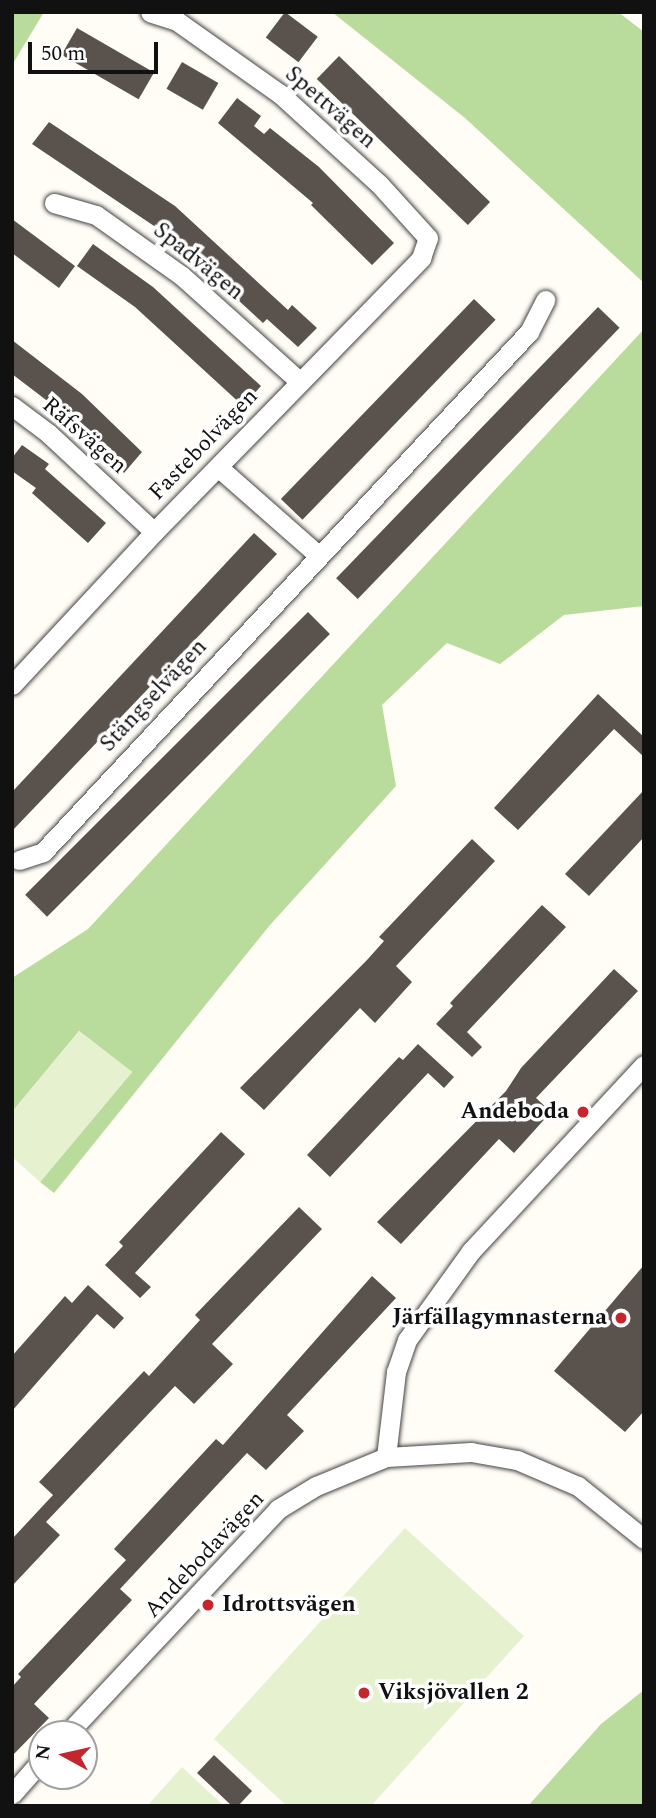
<!DOCTYPE html>
<html>
<head>
<meta charset="utf-8">
<style>
  body { margin:0 }
  #map { position:relative; width:656px; height:1818px; overflow:hidden; background:#fffdf5; font-family:Spectral,serif }
  div>[style] { position:absolute }
  [style*='--x'] { left:calc(var(--x)*1px); top:calc(var(--y)*1px); width:calc(var(--w)*1px); rotate:calc(var(--a)*1deg) }
  .forest>* { inset:0; background:#b9dc9c }
  .pitch>* { inset:0; background:#e6f2cf }
  .building>* { inset:0; background:#5a524d; transform-origin:0 0 }
  .roads { filter:drop-shadow(0 0 2px #444) drop-shadow(0 0 2px #444) }
  .street>* { height:19px; margin:-9.5px; padding:0 9.5px; transform-origin:9.5px; border-radius:9.5px; background:#fff }
  .dots>* { width:19px; height:19px; translate:-50% -50%; box-sizing:border-box; border:4px solid #fff; border-radius:50% }
  span { translate:-50% -50%; white-space:nowrap; text-align:center; line-height:1.15; -webkit-text-stroke:7px #fff; paint-order:stroke }
  .street-label { font-size:23px; color:#111 }
  .poi-label { font-size:23px; color:#111; font-weight:700 }
  .right { translate:-100% -50%; text-align:right }
  .left { translate:0 -50%; text-align:left }
  .frame { position:absolute; inset:0; border:14px solid #111; pointer-events:none }
  .north { position:absolute; left:28px; top:1720px; width:70px; height:70px; box-sizing:border-box; background:#fff; border:2px solid #a0a0a0; border-radius:50%; rotate:278deg; font-size:19px; font-weight:700; line-height:28px; text-align:center; color:#111 }
  .north::after { content:''; display:block; margin:auto; width:24px; height:32px; background:#c4262e; clip-path:polygon(50% 0,100% 100%,50% 72%,0 100%) }
  .scale { position:absolute; left:28px; top:42px; width:130px; height:32px; box-sizing:border-box; border:4px solid #111; border-top:0; padding-left:9px; font-size:21px; line-height:24px; white-space:nowrap; color:#111; -webkit-text-stroke:5px #fff; paint-order:stroke }
</style>
</head>
<body>
<div id="map">
  <div class="forest">
    <i style="clip-path:polygon(12px 12px,44px 12px,12px 65px)"></i>
    <i style="clip-path:polygon(332px 12px,618px 12px,644px 32px,644px 283px,465px 118px)"></i>
    <i style="clip-path:polygon(644px 329px,644px 606px,564px 615px,500px 664px,447px 643px,382px 705px,396px 786px,270px 925px,54px 1193px,40px 1182px,132px 1072px,79px 1031px,12px 1112px,12px 978px,88px 929px)"></i>
    <i style="clip-path:polygon(644px 1690px,644px 1806px,528px 1806px,601px 1724px)"></i>
  </div>
  <div class="pitch">
    <i style="clip-path:polygon(79px 1031px,132px 1072px,40px 1182px,12px 1157px,12px 1112px)"></i>
    <i style="clip-path:polygon(405px 1528px,524px 1636px,371px 1806px,287px 1806px,214px 1739px)"></i>
    <i style="clip-path:polygon(182px 1767px,224px 1806px,147px 1806px)"></i>
  </div>
  <div class="building">
    <i style="left:285px;top:12px;width:41px;height:32px;rotate:37deg"></i>
    <i style="left:77px;top:28px;width:89px;height:31px;rotate:30deg"></i>
    <i style="left:339px;top:56px;width:210px;height:32px;rotate:44deg"></i>
    <i style="left:182px;top:62px;width:42px;height:31px;rotate:30deg"></i>
    <i style="clip-path:polygon(237px 98px,261px 116px,254px 126px,264px 134px,270px 128px,319px 167px,394px 243px,372px 265px,311px 205px,313px 203px,218px 123px)"></i>
    <i style="clip-path:polygon(49px 122px,175px 206px,288px 310px,292px 305px,317px 328px,298px 347px,267px 319px,263px 323px,166px 234px,32px 144px)"></i>
    <i style="clip-path:polygon(12px 219px,75px 266px,59px 288px,12px 253px)"></i>
    <i style="clip-path:polygon(93px 244px,153px 287px,261px 386px,243px 406px,135px 307px,77px 266px)"></i>
    <i style="left:474px;top:299px;width:30px;height:278px;rotate:44deg"></i>
    <i style="left:598px;top:307px;width:30px;height:377px;rotate:44deg"></i>
    <i style="clip-path:polygon(12px 340px,82px 394px,142px 452px,124px 473px,71px 419px,12px 374px)"></i>
    <i style="clip-path:polygon(22px 445px,49px 464px,45px 469px,106px 523px,88px 543px,32px 493px,36px 488px,12px 471px,12px 458px)"></i>
    <i style="clip-path:polygon(254px 533px,277px 554px,12px 831px,12px 792px)"></i>
    <i style="left:308px;top:612px;width:31px;height:400px;rotate:45deg"></i>
    <i style="clip-path:polygon(598px 694px,644px 737px,644px 757px,614px 729px,518px 830px,494px 808px)"></i>
    <i style="clip-path:polygon(644px 790px,644px 837px,589px 896px,565px 874px)"></i>
    <i style="clip-path:polygon(472px 839px,495px 861px,396px 966px,412px 982px,375px 1023px,360px 1008px,264px 1110px,240px 1088px,367px 960px,384px 941px,379px 937px)"></i>
    <i style="clip-path:polygon(542px 905px,566px 927px,467px 1032px,482px 1047px,472px 1057px,436px 1024px,453px 1006px,450px 1003px)"></i>
    <i style="clip-path:polygon(614px 969px,638px 991px,536px 1098px,551px 1112px,514px 1153px,499px 1139px,401px 1244px,377px 1222px,506px 1091px,521px 1068px)"></i>
    <i style="clip-path:polygon(418px 1044px,454px 1077px,444px 1088px,428px 1073px,330px 1177px,307px 1155px,399px 1057px,403px 1060px)"></i>
    <i style="clip-path:polygon(221px 1132px,245px 1154px,135px 1273px,151px 1287px,140px 1298px,105px 1265px,123px 1246px,119px 1242px)"></i>
    <i style="clip-path:polygon(299px 1207px,322px 1229px,212px 1344px,233px 1364px,194px 1404px,175px 1386px,46px 1522px,60px 1535px,12px 1586px,12px 1539px,53px 1495px,39px 1482px,144px 1371px,149px 1376px,200px 1320px,195px 1315px)"></i>
    <i style="clip-path:polygon(644px 1265px,644px 1411px,625px 1432px,554px 1371px)"></i>
    <i style="clip-path:polygon(372px 1276px,396px 1298px,287px 1415px,304px 1431px,266px 1470px,247px 1453px,120px 1589px,132px 1600px,34px 1704px,49px 1718px,12px 1756px,12px 1687px,21px 1677px,18px 1674px,126px 1560px,114px 1549px,216px 1439px,223px 1445px)"></i>
    <i style="clip-path:polygon(88px 1285px,124px 1318px,114px 1329px,97px 1314px,12px 1411px,12px 1356px,65px 1296px,72px 1303px)"></i>
    <i style="clip-path:polygon(214px 1755px,252px 1791px,238px 1806px,232px 1806px,197px 1773px)"></i>
  </div>
  <div class="roads">
    <div class="street">
      <i style="--x:54;--y:203;--w:44;--a:15.9"></i>
      <i style="--x:96;--y:215;--w:105;--a:35.3"></i>
      <i style="--x:182;--y:276;--w:157;--a:41.9"></i>
      <i style="--x:12;--y:406;--w:45;--a:36.9"></i>
      <i style="--x:48;--y:433;--w:145;--a:43"></i>
      <i style="--x:218;--y:467;--w:133;--a:41.3"></i>
      <i style="--x:12;--y:685;--w:209;--a:-47.1"></i>
      <i style="--x:154;--y:532;--w:383;--a:-45.7"></i>
      <i style="--x:421;--y:258;--w:21;--a:-71"></i>
      <i style="--x:428;--y:238;--w:73;--a:-132.2"></i>
      <i style="--x:379;--y:184;--w:134;--a:-137.7"></i>
      <i style="--x:280;--y:94;--w:126;--a:-144.7"></i>
      <i style="--x:177;--y:21;--w:28;--a:-162"></i>
      <i style="--x:19;--y:860;--w:25;--a:-18"></i>
      <i style="--x:43;--y:852;--w:712;--a:-46.94"></i>
      <i style="--x:529;--y:332;--w:36;--a:-63"></i>
      <i style="--x:386;--y:1457;--w:86;--a:-83.3"></i>
      <i style="--x:396;--y:1372;--w:34;--a:-71"></i>
      <i style="--x:407;--y:1340;--w:110;--a:-54.3"></i>
      <i style="--x:471;--y:1251;--w:254;--a:-47.1"></i>
      <i style="--x:67;--y:1734;--w:308;--a:-46.8"></i>
      <i style="--x:278;--y:1509;--w:44;--a:-31.2"></i>
      <i style="--x:316;--y:1486;--w:76;--a:-22.5"></i>
      <i style="--x:386;--y:1457;--w:85;--a:-3.4"></i>
      <i style="--x:471;--y:1452;--w:47;--a:9.9"></i>
      <i style="--x:517;--y:1460;--w:66;--a:23.1"></i>
      <i style="--x:578;--y:1486;--w:85;--a:38.8"></i>
      <i style="--x:12;--y:1794;--w:45;--a:-48.6"></i>
    </div>
  </div>
  <div class="dots">
    <i style="left:583px;top:1112px;background:#c4262e"></i>
    <i style="left:621px;top:1318px;background:#c4262e"></i>
    <i style="left:208px;top:1605px;background:#c4262e"></i>
    <i style="left:364px;top:1693px;background:#c4262e"></i>
  </div>
  <div class="street-label">
    <span style="left:330px;top:108px;rotate:41deg">Spettvägen</span>
    <span style="left:198px;top:262px;rotate:39deg">Spadvägen</span>
    <span style="left:84px;top:436px;rotate:41deg">Räfsvägen</span>
    <span style="left:204px;top:445px;rotate:-46deg">Fastebolvägen</span>
    <span style="left:154px;top:696px;rotate:-47deg">Stängselvägen</span>
    <span style="left:205px;top:1555px;rotate:-47deg">Andebodavägen</span>
  </div>
  <div class="poi-label">
    <span class="right" style="left:569px;top:1112px">Andeboda</span>
    <span class="right" style="left:607px;top:1318px">Järfällagymnasterna</span>
    <span class="left" style="left:222px;top:1605px">Idrottsvägen</span>
    <span class="left" style="left:378px;top:1693px">Viksjövallen 2</span>
  </div>
  <div class="frame"></div>
  <div class="north">N</div>
  <div class="scale">50 m</div>
</div>
</body>
</html>
